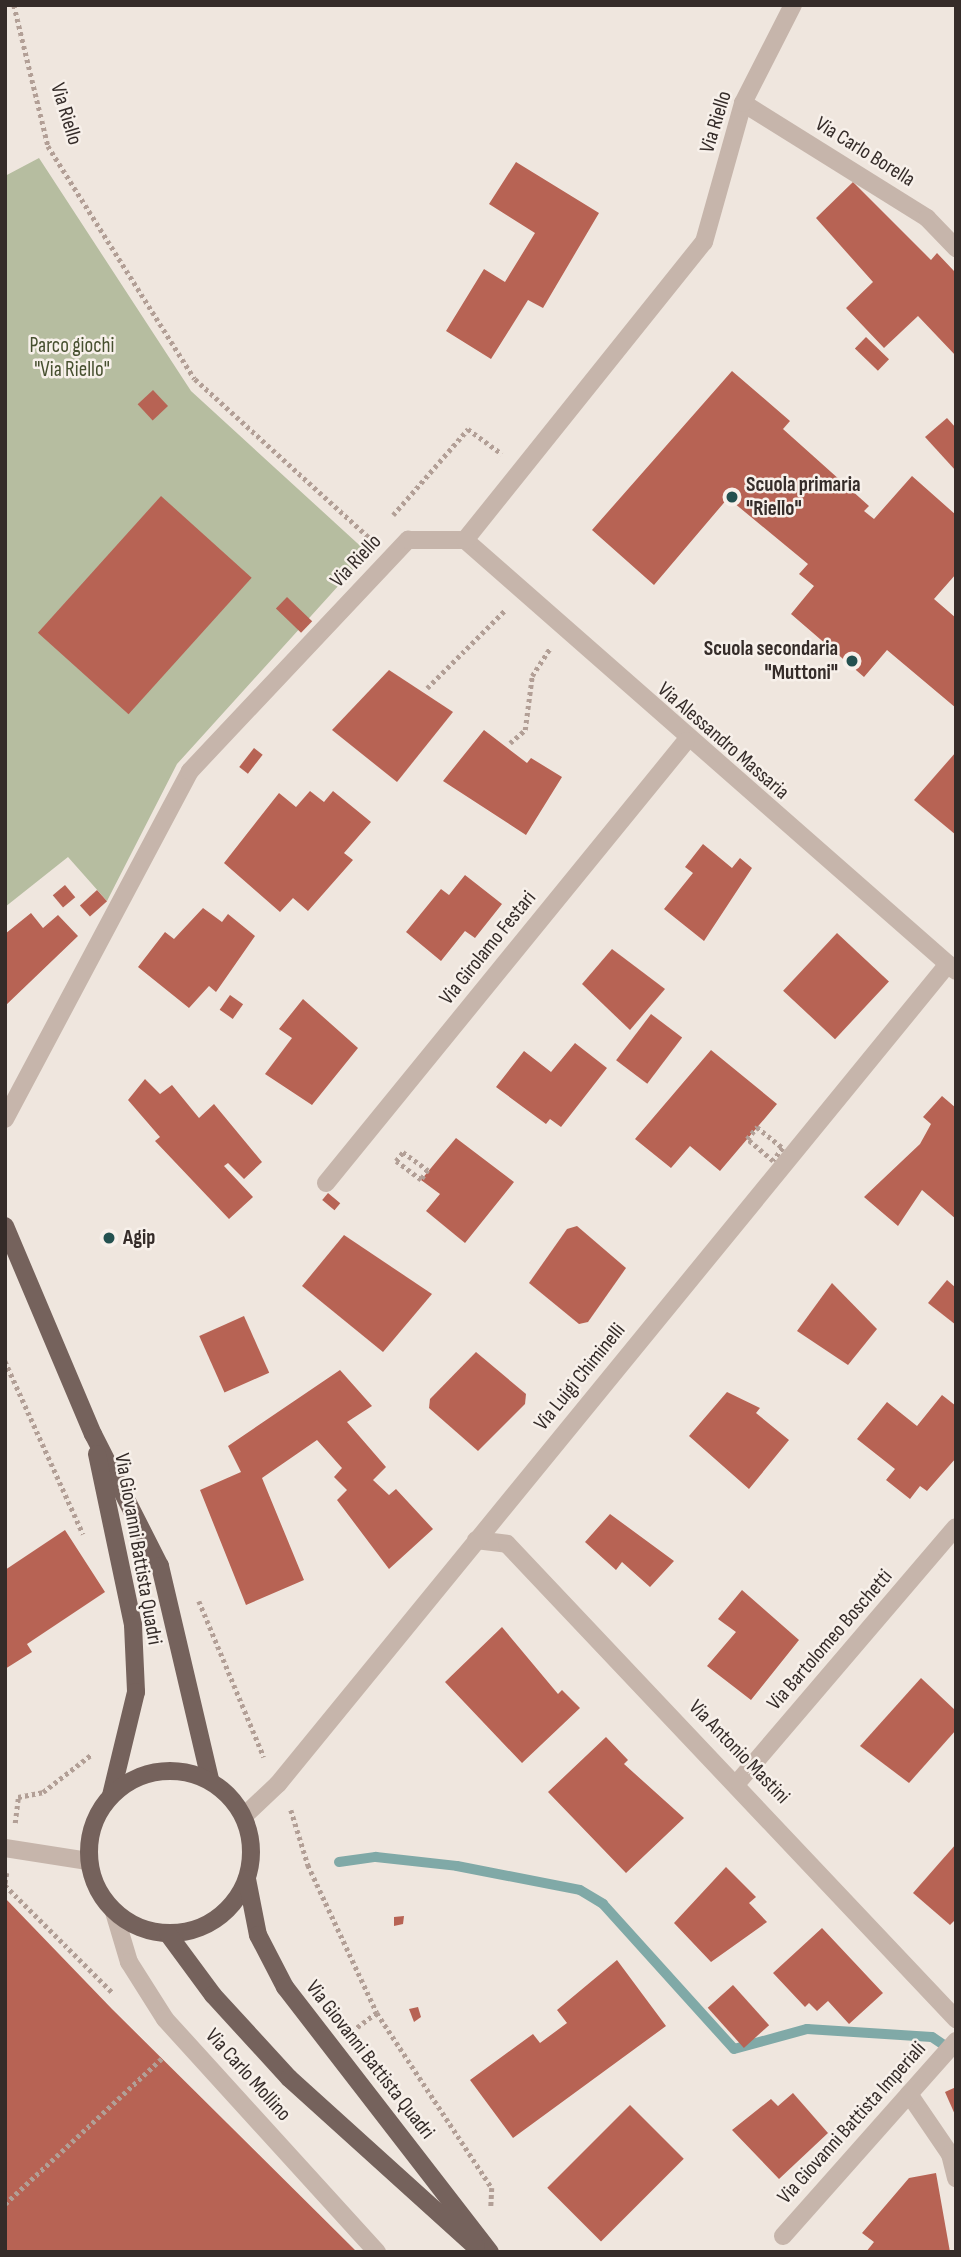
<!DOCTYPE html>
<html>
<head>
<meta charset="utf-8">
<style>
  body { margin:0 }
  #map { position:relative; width:961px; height:2257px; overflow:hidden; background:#efe6de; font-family:"Sofia Sans Condensed",sans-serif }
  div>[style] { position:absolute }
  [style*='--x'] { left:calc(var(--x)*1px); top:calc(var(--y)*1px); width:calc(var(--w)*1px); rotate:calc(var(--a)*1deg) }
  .green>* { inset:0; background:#b6bda0 }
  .stream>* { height:10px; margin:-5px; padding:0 5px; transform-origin:5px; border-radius:5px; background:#80a9a7 }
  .building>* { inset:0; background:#b76354; transform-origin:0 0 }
  .path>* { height:4.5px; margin-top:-2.25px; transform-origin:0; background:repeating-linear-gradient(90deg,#b29f96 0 3.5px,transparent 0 7px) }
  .street>* { height:18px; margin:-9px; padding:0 9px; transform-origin:9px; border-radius:9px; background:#c6b5ab }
  .primary>* { height:18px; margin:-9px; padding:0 9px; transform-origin:9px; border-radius:9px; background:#75625c }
  .primary>.ring { margin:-9px; padding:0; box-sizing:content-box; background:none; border:18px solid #75625c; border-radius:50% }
  .dots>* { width:19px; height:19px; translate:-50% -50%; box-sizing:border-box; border:4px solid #f7f0ea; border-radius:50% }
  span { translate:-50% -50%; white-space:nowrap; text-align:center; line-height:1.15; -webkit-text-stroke:5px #f7f0ea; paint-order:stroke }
  .street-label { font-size:21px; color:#352c29 }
  .park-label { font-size:21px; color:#475030 }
  .poi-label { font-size:21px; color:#352c29; font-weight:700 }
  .left { translate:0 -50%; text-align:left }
  .right { translate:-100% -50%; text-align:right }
  .frame { position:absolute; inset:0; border:7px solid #352c29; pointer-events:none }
</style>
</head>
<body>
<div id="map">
  <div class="green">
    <i style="clip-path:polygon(39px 158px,191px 391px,368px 553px,177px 764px,107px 901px,68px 857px,5px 907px,5px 176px)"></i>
  </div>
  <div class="stream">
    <i style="--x:339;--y:1862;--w:37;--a:-8"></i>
    <i style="--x:376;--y:1857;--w:81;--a:6.3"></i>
    <i style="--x:457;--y:1866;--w:125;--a:11"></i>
    <i style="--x:580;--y:1890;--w:27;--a:31"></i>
    <i style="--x:603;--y:1904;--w:195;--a:47.9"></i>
    <i style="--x:734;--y:2049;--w:76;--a:-15.3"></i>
    <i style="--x:807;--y:2029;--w:125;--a:3.7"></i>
    <i style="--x:932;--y:2037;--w:27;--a:34"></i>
  </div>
  <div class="building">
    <i style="clip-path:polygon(516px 162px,599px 213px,543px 308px,528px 300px,491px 359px,446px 331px,484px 269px,505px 282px,535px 233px,489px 204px)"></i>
    <i style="clip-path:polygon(853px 182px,931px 260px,937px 253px,954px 271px,956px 356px,918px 316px,884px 348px,846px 308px,873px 282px,816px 218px)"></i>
    <i style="left:866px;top:337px;width:32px;height:16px;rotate:44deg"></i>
    <i style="clip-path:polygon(732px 371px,790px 421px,783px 429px,869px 506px,864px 511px,874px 519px,912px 476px,956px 515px,956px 574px,934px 599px,956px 618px,956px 708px,887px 650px,864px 677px,791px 614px,814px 586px,799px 574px,808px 564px,728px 498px,654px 585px,592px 530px)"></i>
    <i style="left:153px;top:390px;width:22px;height:21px;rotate:47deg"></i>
    <i style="clip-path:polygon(947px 418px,956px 428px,956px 471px,925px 437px)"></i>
    <i style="left:161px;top:496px;width:122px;height:184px;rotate:42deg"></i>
    <i style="left:287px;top:597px;width:35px;height:16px;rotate:44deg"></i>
    <i style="clip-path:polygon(389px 670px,453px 712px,397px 782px,332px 730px)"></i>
    <i style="clip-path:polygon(484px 730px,527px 763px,531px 758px,562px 777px,526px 835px,443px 781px)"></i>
    <i style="left:254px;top:748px;width:11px;height:24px;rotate:38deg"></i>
    <i style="clip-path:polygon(956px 752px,956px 835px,914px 800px)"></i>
    <i style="clip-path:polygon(310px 791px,324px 802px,333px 791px,371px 822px,344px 853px,353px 860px,308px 911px,293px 898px,280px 912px,224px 863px,279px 793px,296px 807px)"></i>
    <i style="clip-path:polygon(703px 844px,732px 868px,740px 858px,752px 868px,704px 941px,664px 909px,693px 873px,685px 867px)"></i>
    <i style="clip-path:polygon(465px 875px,502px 904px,475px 938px,465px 931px,441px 961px,406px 932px,441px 889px,449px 895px)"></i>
    <i style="left:65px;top:885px;width:16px;height:16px;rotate:50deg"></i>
    <i style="left:97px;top:890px;width:15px;height:23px;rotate:48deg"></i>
    <i style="clip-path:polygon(203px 908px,222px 922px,228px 914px,255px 936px,216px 992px,209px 986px,189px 1008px,138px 967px,165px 932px,174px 939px)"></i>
    <i style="clip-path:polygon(31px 913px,43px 928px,58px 915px,78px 936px,5px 1006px,5px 934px)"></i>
    <i style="left:837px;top:933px;width:71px;height:79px;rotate:43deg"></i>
    <i style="clip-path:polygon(612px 949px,665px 989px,630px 1030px,582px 984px)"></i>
    <i style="left:230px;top:995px;width:16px;height:18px;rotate:35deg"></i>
    <i style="clip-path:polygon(303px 999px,358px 1048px,312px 1105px,265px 1074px,292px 1038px,279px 1029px)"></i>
    <i style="left:651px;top:1014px;width:39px;height:58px;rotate:37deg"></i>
    <i style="clip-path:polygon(575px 1043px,607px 1068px,561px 1127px,550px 1119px,546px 1124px,496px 1087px,524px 1051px,551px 1072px)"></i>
    <i style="clip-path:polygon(711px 1050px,777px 1104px,720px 1171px,690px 1146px,671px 1168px,635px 1139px)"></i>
    <i style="clip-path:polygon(145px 1079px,160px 1094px,172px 1085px,199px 1118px,214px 1104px,262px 1162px,244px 1179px,228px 1163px,224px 1166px,253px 1197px,229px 1219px,155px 1141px,160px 1137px,128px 1100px)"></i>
    <i style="clip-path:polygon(942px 1096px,956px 1108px,956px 1219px,922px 1190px,898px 1226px,864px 1197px,920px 1144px,931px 1124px,923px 1117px)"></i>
    <i style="clip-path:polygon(456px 1138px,514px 1182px,465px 1243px,426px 1211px,440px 1194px,421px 1180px)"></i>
    <i style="left:328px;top:1193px;width:16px;height:9px;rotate:40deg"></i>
    <i style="clip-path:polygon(577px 1226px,626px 1268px,588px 1322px,579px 1324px,529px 1283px,567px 1229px)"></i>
    <i style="clip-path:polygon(344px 1235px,432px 1294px,383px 1352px,302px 1286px)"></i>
    <i style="clip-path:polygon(947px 1280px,956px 1288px,956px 1325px,928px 1303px)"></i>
    <i style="clip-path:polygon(832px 1283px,877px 1329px,848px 1365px,797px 1331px)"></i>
    <i style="left:244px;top:1316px;width:62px;height:49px;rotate:66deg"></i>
    <i style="clip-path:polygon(476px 1352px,526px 1394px,525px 1404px,478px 1451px,429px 1408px,430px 1399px)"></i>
    <i style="clip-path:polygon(340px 1370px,372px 1406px,347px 1422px,386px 1467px,373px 1480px,389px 1495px,396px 1489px,433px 1529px,389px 1569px,337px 1500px,347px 1490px,334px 1477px,342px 1468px,317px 1440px,262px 1478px,304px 1580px,246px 1605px,200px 1490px,241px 1472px,228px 1446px)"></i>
    <i style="clip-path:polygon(727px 1392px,760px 1408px,756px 1413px,789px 1440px,749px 1489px,689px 1436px)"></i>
    <i style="clip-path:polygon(942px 1395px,956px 1406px,956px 1458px,927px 1491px,920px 1486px,910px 1499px,886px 1480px,895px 1469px,857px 1439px,887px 1402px,917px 1426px)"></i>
    <i style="clip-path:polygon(610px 1514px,674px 1561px,650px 1587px,622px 1562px,616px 1570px,585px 1542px)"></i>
    <i style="clip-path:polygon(65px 1530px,105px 1592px,27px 1644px,32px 1652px,5px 1669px,5px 1570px)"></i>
    <i style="clip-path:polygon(742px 1590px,799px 1640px,751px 1700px,707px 1666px,736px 1632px,718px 1619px)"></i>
    <i style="clip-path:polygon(502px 1627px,558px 1694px,562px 1690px,580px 1708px,522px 1763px,445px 1682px)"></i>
    <i style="clip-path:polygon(921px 1678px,956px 1711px,956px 1730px,909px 1783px,860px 1746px)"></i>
    <i style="clip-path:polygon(606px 1737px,628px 1760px,624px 1764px,684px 1818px,626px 1873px,548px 1792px)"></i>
    <i style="clip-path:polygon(956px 1844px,956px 1919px,950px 1925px,913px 1893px)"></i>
    <i style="clip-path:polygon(726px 1867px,756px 1897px,749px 1903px,767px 1922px,711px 1962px,674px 1923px)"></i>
    <i style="clip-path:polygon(5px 1898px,112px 2009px,357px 2252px,5px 2252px)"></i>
    <i style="clip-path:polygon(404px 1916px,403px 1924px,394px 1926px,394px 1917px)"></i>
    <i style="clip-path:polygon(822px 1928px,883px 1993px,849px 2024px,828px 2001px,817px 2011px,809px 2003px,805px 2007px,773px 1973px)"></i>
    <i style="clip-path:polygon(617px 1960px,666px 2026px,513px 2138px,470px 2080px,533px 2034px,540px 2043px,567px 2023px,557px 2010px)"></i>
    <i style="left:733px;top:1985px;width:54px;height:34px;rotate:48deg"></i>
    <i style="clip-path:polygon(418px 2007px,421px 2017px,414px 2022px,409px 2009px)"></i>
    <i style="clip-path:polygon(956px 2087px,956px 2117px,945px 2092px)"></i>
    <i style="clip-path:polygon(793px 2093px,828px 2133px,779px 2179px,732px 2130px,771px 2099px,778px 2106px)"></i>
    <i style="left:630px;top:2105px;width:76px;height:117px;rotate:45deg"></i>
    <i style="clip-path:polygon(936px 2173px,950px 2252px,866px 2252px,874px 2242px,862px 2233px,909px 2178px)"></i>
  </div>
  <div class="path">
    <i style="--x:14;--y:5;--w:145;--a:76.4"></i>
    <i style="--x:48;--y:146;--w:275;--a:57.8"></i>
    <i style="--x:195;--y:379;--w:239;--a:42.3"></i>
    <i style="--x:393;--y:515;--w:114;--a:-48.9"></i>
    <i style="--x:468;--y:429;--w:42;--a:36.3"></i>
    <i style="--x:427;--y:688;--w:110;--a:-45"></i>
    <i style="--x:510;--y:743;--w:20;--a:-41"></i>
    <i style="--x:525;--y:730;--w:54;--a:-82.6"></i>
    <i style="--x:532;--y:676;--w:33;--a:-57"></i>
    <i style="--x:757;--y:1127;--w:33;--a:39"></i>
    <i style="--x:783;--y:1148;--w:16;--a:128"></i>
    <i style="--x:773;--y:1161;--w:34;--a:-140"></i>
    <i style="--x:747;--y:1139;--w:16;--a:-50"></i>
    <i style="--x:403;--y:1152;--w:31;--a:36"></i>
    <i style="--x:428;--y:1170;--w:12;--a:125"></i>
    <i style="--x:421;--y:1180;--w:31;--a:-143"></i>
    <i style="--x:396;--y:1161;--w:11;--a:-52"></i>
    <i style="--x:5;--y:1361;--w:190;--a:65.7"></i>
    <i style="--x:199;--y:1601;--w:169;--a:67.4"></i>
    <i style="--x:291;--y:1810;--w:58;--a:72.8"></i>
    <i style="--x:308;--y:1865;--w:163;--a:65"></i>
    <i style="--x:377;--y:2013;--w:30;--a:143"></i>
    <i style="--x:15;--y:1823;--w:26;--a:-83"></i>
    <i style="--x:18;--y:1797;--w:25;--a:-11"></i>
    <i style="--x:43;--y:1792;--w:62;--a:-37.8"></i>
    <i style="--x:7;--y:1873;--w:12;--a:99"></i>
    <i style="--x:5;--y:1885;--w:151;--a:45"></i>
    <i style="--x:377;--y:2013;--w:209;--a:56.7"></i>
    <i style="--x:492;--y:2188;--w:19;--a:93"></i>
    <i style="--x:5;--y:2204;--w:216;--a:-42.9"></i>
  </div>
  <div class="street">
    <i style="--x:743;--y:103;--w:217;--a:32"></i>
    <i style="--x:927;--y:218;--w:42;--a:46"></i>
    <i style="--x:465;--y:540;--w:653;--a:41.28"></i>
    <i style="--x:5;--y:1119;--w:394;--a:-62"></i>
    <i style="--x:190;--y:771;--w:318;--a:-46.7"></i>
    <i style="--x:408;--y:540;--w:57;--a:0"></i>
    <i style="--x:465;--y:540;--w:382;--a:-51.3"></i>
    <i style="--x:704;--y:242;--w:144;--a:-74.3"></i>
    <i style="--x:743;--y:103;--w:110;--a:-63"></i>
    <i style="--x:326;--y:1183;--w:570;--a:-50.84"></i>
    <i style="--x:476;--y:1540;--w:31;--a:7"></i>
    <i style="--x:507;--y:1544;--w:654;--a:46.61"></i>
    <i style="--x:738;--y:1782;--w:335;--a:-49.5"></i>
    <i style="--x:244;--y:1816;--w:47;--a:-43.3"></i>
    <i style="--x:278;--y:1784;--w:1059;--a:-50.75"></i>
    <i style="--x:5;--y:1848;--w:84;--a:8.9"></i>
    <i style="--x:114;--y:1912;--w:52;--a:73.3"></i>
    <i style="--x:129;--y:1962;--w:67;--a:57.7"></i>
    <i style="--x:165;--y:2019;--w:315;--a:47.7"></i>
    <i style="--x:909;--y:2094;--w:73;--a:55.7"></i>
    <i style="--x:950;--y:2154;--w:25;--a:76"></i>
    <i style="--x:783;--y:2236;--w:261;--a:-48.4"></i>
  </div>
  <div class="primary">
    <i style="--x:5;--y:1226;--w:226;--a:67.1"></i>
    <i style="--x:93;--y:1434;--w:148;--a:63.1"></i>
    <i style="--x:160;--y:1566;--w:220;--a:76.8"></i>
    <i style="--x:97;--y:1454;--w:175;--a:78.1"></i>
    <i style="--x:133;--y:1625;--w:67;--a:87.4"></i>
    <i style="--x:136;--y:1692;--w:106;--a:103.6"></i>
    <i class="ring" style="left:89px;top:1771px;width:144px;height:144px"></i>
    <i style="--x:247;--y:1879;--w:57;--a:78.9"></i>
    <i style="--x:258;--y:1935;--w:59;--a:62.6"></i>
    <i style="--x:285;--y:1987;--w:335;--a:52.3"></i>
    <i style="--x:168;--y:1934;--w:76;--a:53.6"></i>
    <i style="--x:213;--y:1995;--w:113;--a:47.5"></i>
    <i style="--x:289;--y:2078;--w:252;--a:42.1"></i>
  </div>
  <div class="dots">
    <i style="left:732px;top:497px;background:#245150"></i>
    <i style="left:852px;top:661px;background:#245150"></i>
    <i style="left:109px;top:1238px;background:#245150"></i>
  </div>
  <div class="street-label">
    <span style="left:66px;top:114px;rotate:73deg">Via Riello</span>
    <span style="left:716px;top:122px;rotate:-73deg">Via Riello</span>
    <span style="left:865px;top:152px;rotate:32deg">Via Carlo Borella</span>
    <span style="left:356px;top:561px;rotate:-47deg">Via Riello</span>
    <span style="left:723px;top:741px;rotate:41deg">Via Alessandro Massaria</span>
    <span style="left:488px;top:948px;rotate:-51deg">Via Girolamo Festari</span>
    <span style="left:580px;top:1377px;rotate:-51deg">Via Luigi Chiminelli</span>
    <span style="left:138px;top:1549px;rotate:80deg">Via Giovanni Battista Quadri</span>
    <span style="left:830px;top:1640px;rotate:-49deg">Via Bartolomeo Boschetti</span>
    <span style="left:739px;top:1752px;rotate:46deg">Via Antonio Mastini</span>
    <span style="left:370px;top:2060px;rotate:52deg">Via Giovanni Battista Quadri</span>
    <span style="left:248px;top:2075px;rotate:48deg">Via Carlo Mollino</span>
    <span style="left:852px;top:2123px;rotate:-48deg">Via Giovanni Battista Imperiali</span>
  </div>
  <div class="park-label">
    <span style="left:72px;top:358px">Parco giochi<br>"Via Riello"</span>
  </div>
  <div class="poi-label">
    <span class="left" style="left:746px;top:497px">Scuola primaria<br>"Riello"</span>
    <span class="right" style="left:838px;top:661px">Scuola secondaria<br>"Muttoni"</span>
    <span class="left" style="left:123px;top:1238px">Agip</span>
  </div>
  <div class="frame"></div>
</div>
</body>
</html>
